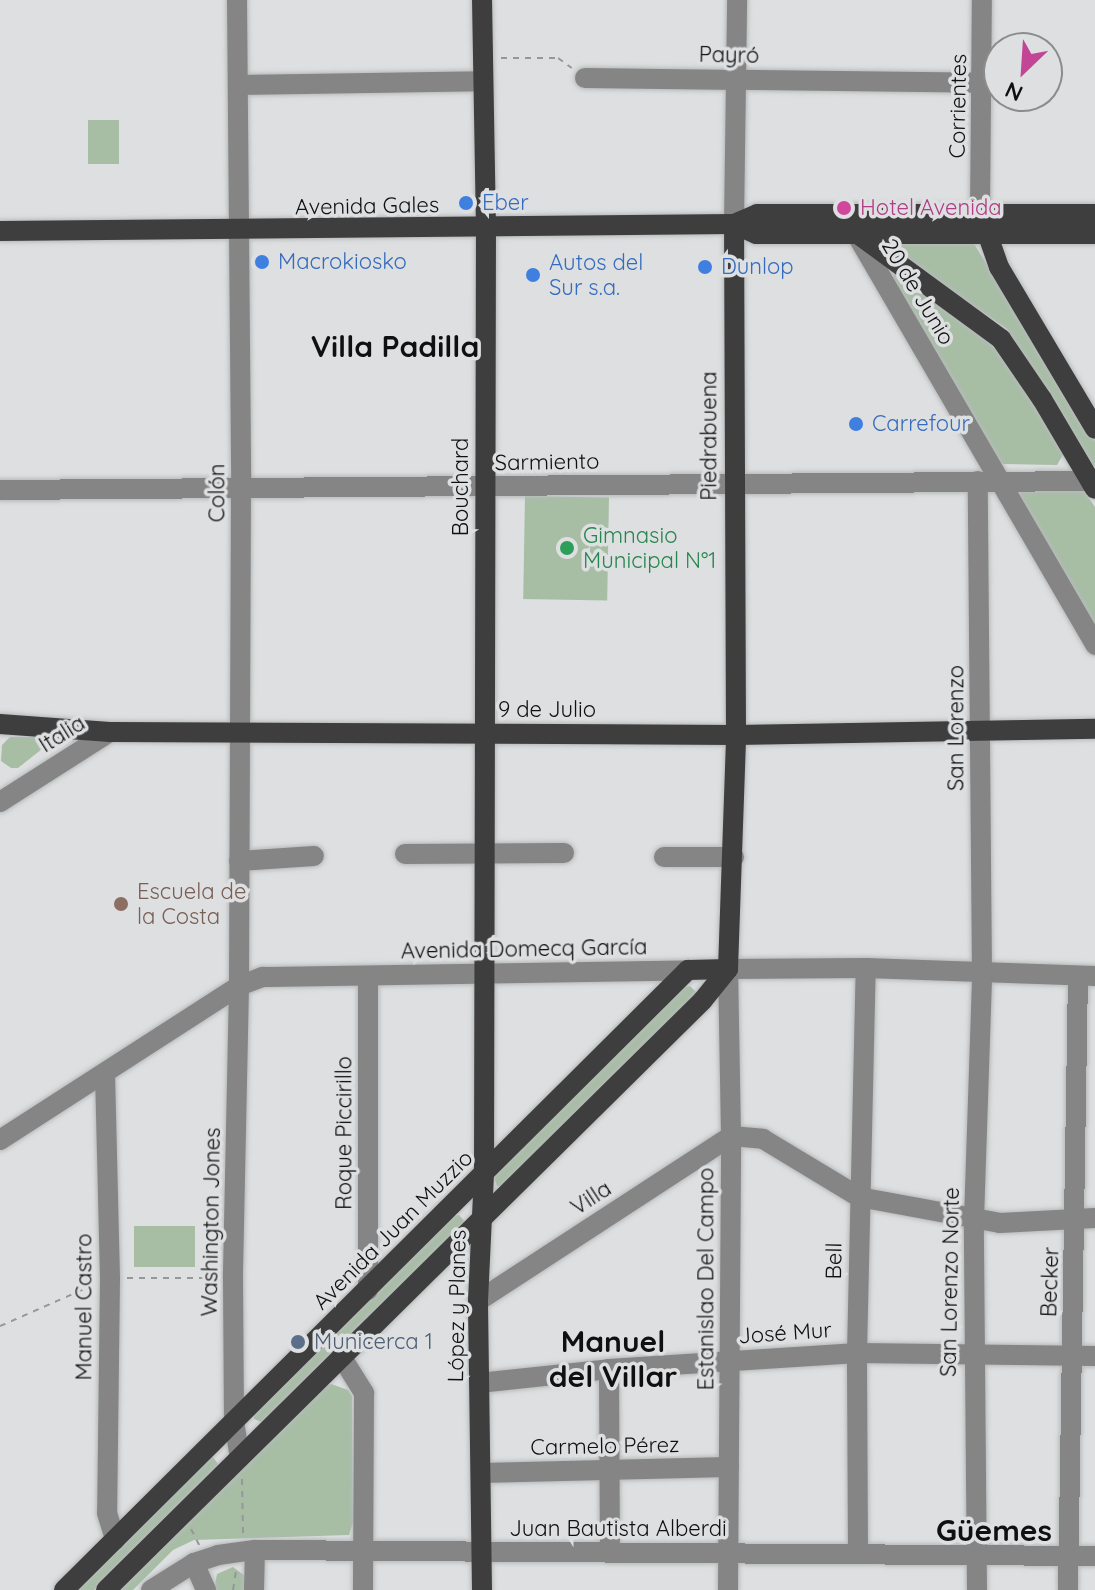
<!DOCTYPE html>
<html>
<head>
<meta charset="utf-8">
<style>
  body { margin:0 }
  #map { position:relative; width:1095px; height:1590px; overflow:hidden; background:#dddfe0; font-family:Quicksand,sans-serif }
  div>[style] { position:absolute }
  [style*='--x'] { left:calc(var(--x)*1px); top:calc(var(--y)*1px); width:calc(var(--w)*1px); rotate:calc(var(--a)*1deg) }
  .green>* { inset:0; background:#a7bea5; transform-origin:0 0 }
  .path>* { height:2px; margin-top:-1px; transform-origin:0; background:repeating-linear-gradient(90deg,#959798 0 6px,transparent 0 12px) }
  .roads { filter:drop-shadow(0 0 2px #b8babb) drop-shadow(0 0 2px #b8babb) }
  .minor>* { height:20px; margin:-10px; padding:0 10px; transform-origin:10px; border-radius:10px; background:#858586 }
  .major>* { height:20px; margin:-10px; padding:0 10px; transform-origin:10px; border-radius:10px; background:#3e3e3f }
  .dots>* { width:22px; height:22px; translate:-50% -50%; box-sizing:border-box; border:4px solid #dddfe0; border-radius:50% }
  span { translate:-50% -50%; white-space:nowrap; text-align:center; line-height:1.15; -webkit-text-stroke:7px #dddfe0; paint-order:stroke }
  .street-label { font-size:22px; color:#101011 }
  .shop-label { font-size:22px; color:#366cbe }
  .left { translate:0 -50%; text-align:left }
  .hotel-label { font-size:22px; color:#b23c85 }
  .leisure-label { font-size:22px; color:#27864d }
  .education-label { font-size:22px; color:#785e54 }
  .service-label { font-size:22px; color:#4e5e75 }
  .district-label { font-size:30px; color:#101011; font-weight:700 }
  .north { position:absolute; left:983px; top:32px; width:80px; height:80px; box-sizing:border-box; background:#dddfe0; border:2px solid #8b8c8d; border-radius:50%; rotate:205deg; font-size:22px; font-weight:700; line-height:32px; text-align:center; color:#101011 }
  .north::after { content:''; display:block; margin:auto; width:28px; height:36px; background:#c34696; clip-path:polygon(50% 0,100% 100%,50% 72%,0 100%) }
</style>
</head>
<body>
<div id="map">
  <div class="green">
    <i style="left:88px;top:120px;width:31px;height:44px"></i>
    <i style="clip-path:polygon(973px 242px,1095px 441px,1095px 466px,1090px 464px,1007px 329px,893px 250px,889px 243px)"></i>
    <i style="clip-path:polygon(895px 271px,969px 319px,1010px 359px,1064px 453px,1057px 465px,1003px 464px,998px 461px,893px 279px)"></i>
    <i style="clip-path:polygon(1024px 488px,1084px 491px,1095px 507px,1095px 631px,1020px 501px,1020px 492px)"></i>
    <i style="left:525px;top:496px;width:84px;height:103px;rotate:1deg"></i>
    <i style="clip-path:polygon(10px 737px,38px 737px,42px 749px,18px 768px,11px 768px,1px 761px,2px 745px)"></i>
    <i style="clip-path:polygon(690px 986px,696px 992px,694px 999px,503px 1186px,497px 1186px,493px 1175px,685px 987px)"></i>
    <i style="clip-path:polygon(459px 1215px,465px 1222px,264px 1423px,254px 1419px,254px 1413px,454px 1216px)"></i>
    <i style="left:134px;top:1226px;width:61px;height:41px"></i>
    <i style="clip-path:polygon(331px 1384px,348px 1390px,352px 1396px,353px 1523px,349px 1535px,194px 1540px,173px 1550px,133px 1590px,117px 1590px,322px 1388px)"></i>
    <i style="clip-path:polygon(213px 1457px,218px 1464px,217px 1471px,94px 1590px,73px 1590px,208px 1458px)"></i>
    <i style="clip-path:polygon(233px 1567px,245px 1576px,245px 1590px,214px 1590px,217px 1574px)"></i>
  </div>
  <div class="path">
    <i style="--x:501;--y:58;--w:57;--a:0"></i>
    <i style="--x:558;--y:58;--w:17;--a:36"></i>
    <i style="--x:127;--y:1278;--w:90;--a:0"></i>
    <i style="--x:0;--y:1326;--w:99;--a:-23.7"></i>
    <i style="--x:242;--y:1479;--w:54;--a:88.9"></i>
    <i style="--x:191;--y:1529;--w:18;--a:63"></i>
    <i style="--x:233;--y:1590;--w:19;--a:-81"></i>
  </div>
  <div class="roads">
    <div class="minor">
      <i style="--x:237;--y:0;--w:485;--a:89.5"></i>
      <i style="--x:241;--y:485;--w:501;--a:90.23"></i>
      <i style="--x:239;--y:986;--w:292;--a:91.2"></i>
      <i style="--x:233;--y:1278;--w:143;--a:89.6"></i>
      <i style="--x:234;--y:1421;--w:37;--a:81"></i>
      <i style="--x:585;--y:78;--w:398;--a:0.7"></i>
      <i style="--x:238;--y:85;--w:244;--a:-0.9"></i>
      <i style="--x:980;--y:213;--w:213;--a:-89.5"></i>
      <i style="--x:734;--y:224;--w:224;--a:-89.2"></i>
      <i style="--x:855;--y:232;--w:478;--a:59.8"></i>
      <i style="--x:0;--y:490;--w:1095;--a:-0.47"></i>
      <i style="--x:0;--y:802;--w:130;--a:-32.5"></i>
      <i style="--x:405;--y:854;--w:159;--a:-0.4"></i>
      <i style="--x:664;--y:857;--w:70;--a:0"></i>
      <i style="--x:239;--y:861;--w:75;--a:-3.8"></i>
      <i style="--x:105;--y:1073;--w:205;--a:88.6"></i>
      <i style="--x:110;--y:1278;--w:235;--a:90.7"></i>
      <i style="--x:107;--y:1513;--w:28;--a:73"></i>
      <i style="--x:0;--y:1140;--w:284;--a:-32.8"></i>
      <i style="--x:239;--y:986;--w:26;--a:-21"></i>
      <i style="--x:263;--y:977;--w:425;--a:-0.9"></i>
      <i style="--x:368;--y:1290;--w:314;--a:-90"></i>
      <i style="--x:478;--y:1301;--w:302;--a:-33.1"></i>
      <i style="--x:731;--y:1136;--w:32;--a:5"></i>
      <i style="--x:763;--y:1139;--w:112;--a:31.1"></i>
      <i style="--x:859;--y:1197;--w:143;--a:10.4"></i>
      <i style="--x:1000;--y:1223;--w:95;--a:-3"></i>
      <i style="--x:341;--y:1356;--w:44;--a:58.1"></i>
      <i style="--x:364;--y:1393;--w:197;--a:90.3"></i>
      <i style="--x:609;--y:1369;--w:184;--a:89.7"></i>
      <i style="--x:479;--y:1383;--w:131;--a:-6.1"></i>
      <i style="--x:609;--y:1369;--w:249;--a:-3.7"></i>
      <i style="--x:857;--y:1353;--w:238;--a:0.7"></i>
      <i style="--x:481;--y:1473;--w:248;--a:-1.4"></i>
      <i style="--x:858;--y:1554;--w:201;--a:-90.3"></i>
      <i style="--x:857;--y:1353;--w:385;--a:-88.7"></i>
      <i style="--x:194;--y:1563;--w:30;--a:66"></i>
      <i style="--x:151;--y:1590;--w:51;--a:-32.1"></i>
      <i style="--x:194;--y:1563;--w:25;--a:-18"></i>
      <i style="--x:218;--y:1555;--w:37;--a:-8"></i>
      <i style="--x:255;--y:1550;--w:840;--a:0.41"></i>
      <i style="--x:254;--y:1590;--w:40;--a:-88.6"></i>
      <i style="--x:728;--y:1590;--w:454;--a:-89.6"></i>
      <i style="--x:731;--y:1136;--w:167;--a:-91"></i>
      <i style="--x:728;--y:969;--w:138;--a:-0.4"></i>
      <i style="--x:866;--y:968;--w:229;--a:2"></i>
      <i style="--x:977;--y:1590;--w:370;--a:-90.5"></i>
      <i style="--x:974;--y:1220;--w:245;--a:-88.1"></i>
      <i style="--x:982;--y:975;--w:494;--a:-90.5"></i>
      <i style="--x:1068;--y:1590;--w:614;--a:-89.07"></i>
    </div>
    <div class="major">
      <i style="--x:734;--y:224;--w:24;--a:24"></i>
      <i style="--x:756;--y:234;--w:339;--a:0"></i>
      <i style="--x:984;--y:224;--w:46;--a:70.8"></i>
      <i style="--x:999;--y:267;--w:188;--a:59.3"></i>
      <i style="--x:0;--y:231;--w:734;--a:-0.55"></i>
      <i style="--x:734;--y:224;--w:25;--a:-23"></i>
      <i style="--x:757;--y:214;--w:338;--a:0"></i>
      <i style="--x:855;--y:232;--w:181;--a:36.2"></i>
      <i style="--x:1001;--y:339;--w:73;--a:55.7"></i>
      <i style="--x:1042;--y:399;--w:104;--a:59.5"></i>
      <i style="--x:0;--y:724;--w:110;--a:4.2"></i>
      <i style="--x:110;--y:732;--w:626;--a:0.27"></i>
      <i style="--x:736;--y:735;--w:359;--a:-1"></i>
      <i style="--x:728;--y:969;--w:234;--a:-88"></i>
      <i style="--x:736;--y:735;--w:511;--a:-90.22"></i>
      <i style="--x:64;--y:1590;--w:880;--a:-44.82"></i>
      <i style="--x:688;--y:970;--w:40;--a:-1.4"></i>
      <i style="--x:106;--y:1590;--w:839;--a:-44.66"></i>
      <i style="--x:703;--y:1000;--w:40;--a:-51"></i>
      <i style="--x:482;--y:1590;--w:289;--a:-90.8"></i>
      <i style="--x:478;--y:1301;--w:128;--a:-87.3"></i>
      <i style="--x:484;--y:1173;--w:945;--a:-89.88"></i>
      <i style="--x:486;--y:228;--w:228;--a:-91"></i>
    </div>
  </div>
  <div class="dots">
    <i style="left:466px;top:203px;background:#3f7fe0"></i>
    <i style="left:844px;top:208px;background:#d1479c"></i>
    <i style="left:262px;top:262px;background:#3f7fe0"></i>
    <i style="left:705px;top:267px;background:#3f7fe0"></i>
    <i style="left:533px;top:275px;background:#3f7fe0"></i>
    <i style="left:856px;top:424px;background:#3f7fe0"></i>
    <i style="left:567px;top:548px;background:#2e9e5b"></i>
    <i style="left:121px;top:904px;background:#8d6e63"></i>
    <i style="left:298px;top:1342px;background:#5c6f8a"></i>
  </div>
  <div class="street-label">
    <span style="left:729px;top:55px;rotate:1deg">Payró</span>
    <span style="left:958px;top:106px;rotate:-89deg">Corrientes</span>
    <span style="left:367px;top:206px;rotate:-1deg">Avenida Gales</span>
    <span style="left:918px;top:292px;rotate:59deg">20 de Junio</span>
    <span style="left:709px;top:436px;rotate:-90deg">Piedrabuena</span>
    <span style="left:547px;top:462px;rotate:-1deg">Sarmiento</span>
    <span style="left:461px;top:487px;rotate:-90deg">Bouchard</span>
    <span style="left:217px;top:493px;rotate:-90deg">Colón</span>
    <span style="left:547px;top:710px">9 de Julio</span>
    <span style="left:956px;top:728px;rotate:-90deg">San Lorenzo</span>
    <span style="left:62px;top:734px;rotate:-32deg">Italia</span>
    <span style="left:524px;top:949px;rotate:-1deg">Avenida Domecq García</span>
    <span style="left:344px;top:1133px;rotate:-90deg">Roque Piccirillo</span>
    <span style="left:591px;top:1198px;rotate:-33deg">Villa</span>
    <span style="left:211px;top:1222px;rotate:-89deg">Washington Jones</span>
    <span style="left:393px;top:1230px;rotate:-45deg">Avenida Juan Muzzio</span>
    <span style="left:834px;top:1261px;rotate:-89deg">Bell</span>
    <span style="left:706px;top:1279px;rotate:-90deg">Estanislao Del Campo</span>
    <span style="left:950px;top:1282px;rotate:-89deg">San Lorenzo Norte</span>
    <span style="left:1050px;top:1282px;rotate:-88deg">Becker</span>
    <span style="left:457px;top:1306px;rotate:-89deg">López y Planes</span>
    <span style="left:84px;top:1307px;rotate:-90deg">Manuel Castro</span>
    <span style="left:785px;top:1333px;rotate:-4deg">José Mur</span>
    <span style="left:605px;top:1446px;rotate:-1deg">Carmelo Pérez</span>
    <span style="left:618px;top:1529px">Juan Bautista Alberdi</span>
  </div>
  <div class="shop-label">
    <span class="left" style="left:482px;top:203px">Eber</span>
    <span class="left" style="left:278px;top:262px">Macrokiosko</span>
    <span class="left" style="left:549px;top:275px">Autos del<br>Sur s.a.</span>
    <span class="left" style="left:721px;top:267px">Dunlop</span>
    <span class="left" style="left:872px;top:424px">Carrefour</span>
  </div>
  <div class="hotel-label">
    <span class="left" style="left:860px;top:208px">Hotel Avenida</span>
  </div>
  <div class="leisure-label">
    <span class="left" style="left:583px;top:548px">Gimnasio<br>Municipal N°1</span>
  </div>
  <div class="education-label">
    <span class="left" style="left:137px;top:904px">Escuela de<br>la Costa</span>
  </div>
  <div class="service-label">
    <span class="left" style="left:314px;top:1342px">Municerca 1</span>
  </div>
  <div class="district-label">
    <span style="left:395px;top:346px">Villa Padilla</span>
    <span style="left:613px;top:1358px">Manuel<br>del Villar</span>
    <span style="left:994px;top:1530px">Güemes</span>
  </div>
  <div class="north">N</div>
</div>
</body>
</html>
